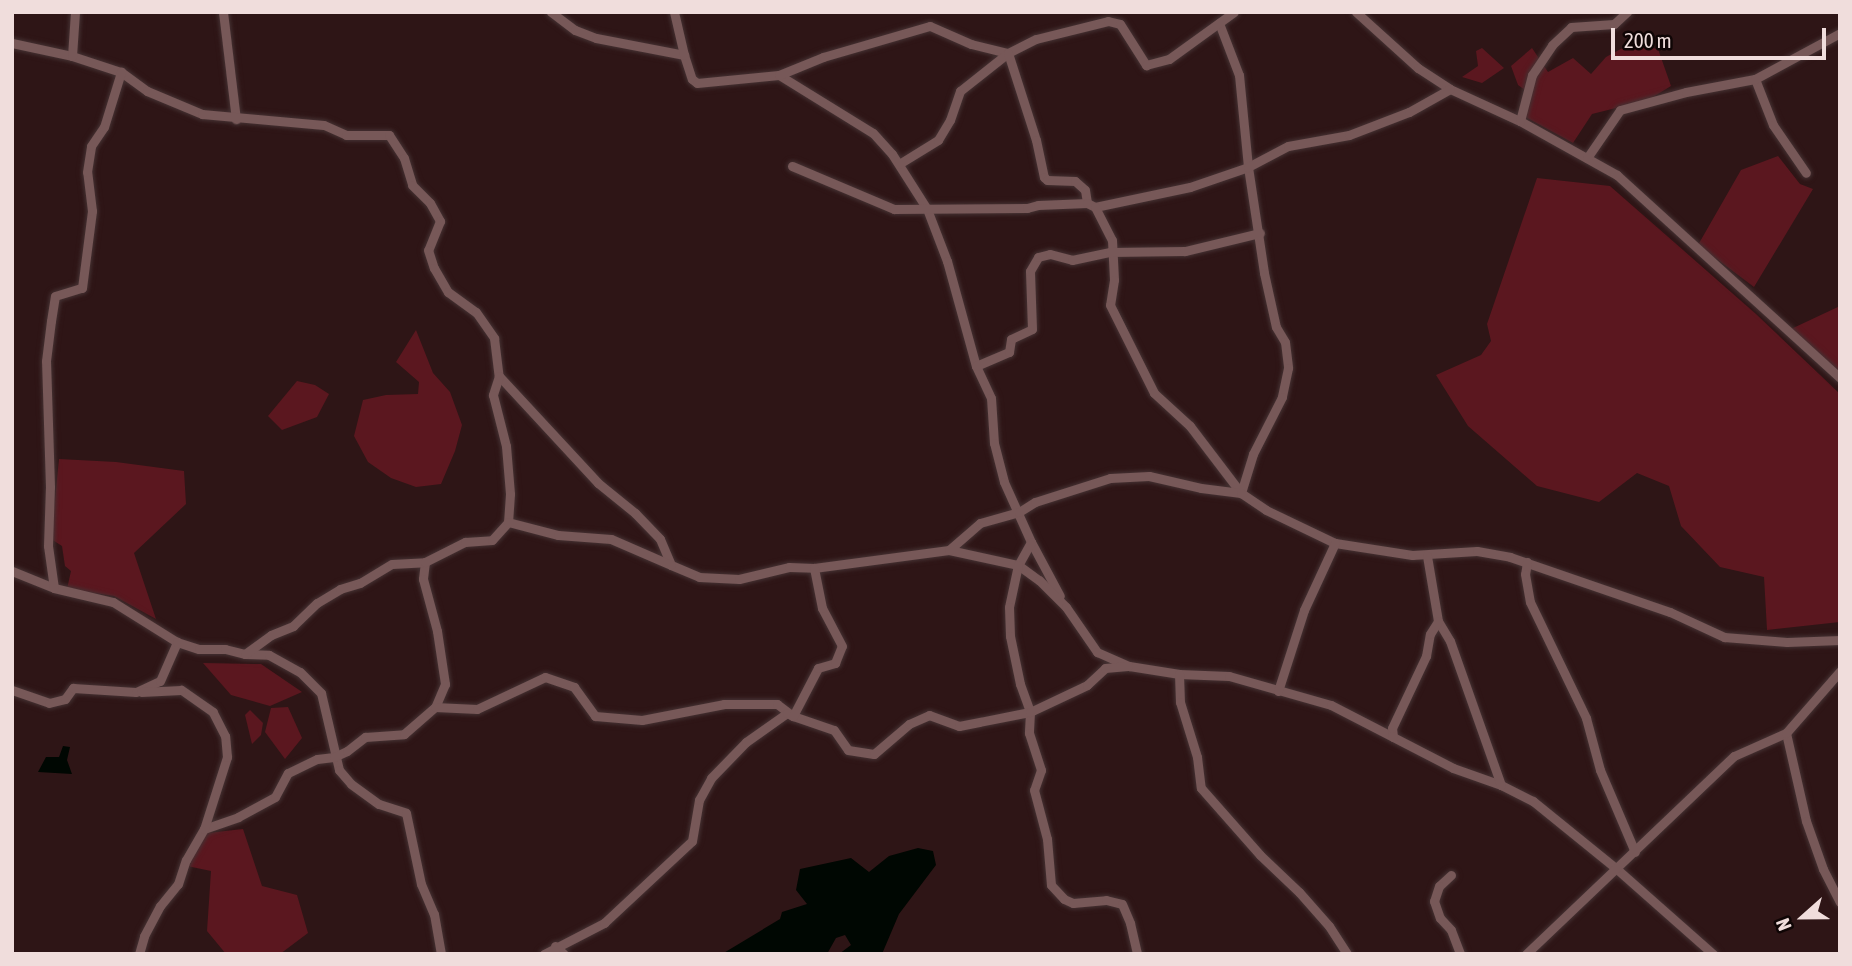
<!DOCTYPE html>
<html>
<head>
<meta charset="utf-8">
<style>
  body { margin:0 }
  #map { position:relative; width:1852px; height:966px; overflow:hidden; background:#2e1516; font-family:"Asap Condensed",sans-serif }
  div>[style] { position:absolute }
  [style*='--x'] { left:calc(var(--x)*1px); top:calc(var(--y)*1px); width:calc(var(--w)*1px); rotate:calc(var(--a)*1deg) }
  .green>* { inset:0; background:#5b171f }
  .water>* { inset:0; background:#000702 }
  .roads { filter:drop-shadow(0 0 2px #453233) drop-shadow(0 0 2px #453233) }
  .minor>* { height:9px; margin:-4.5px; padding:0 4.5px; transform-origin:4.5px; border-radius:4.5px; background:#775858 }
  span { translate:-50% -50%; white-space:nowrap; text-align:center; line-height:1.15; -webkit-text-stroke:5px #0f0505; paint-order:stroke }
  .frame { position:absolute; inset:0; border:14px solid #f0dddc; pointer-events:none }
  .north { position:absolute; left:1768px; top:882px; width:70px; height:70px; -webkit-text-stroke:5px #0f0505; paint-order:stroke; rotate:249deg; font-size:19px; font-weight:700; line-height:28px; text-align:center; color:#f0dddc }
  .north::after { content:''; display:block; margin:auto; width:24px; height:32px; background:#f0dddc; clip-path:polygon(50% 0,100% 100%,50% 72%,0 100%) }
  .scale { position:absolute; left:1611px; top:28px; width:215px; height:32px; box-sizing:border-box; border:4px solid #f0dddc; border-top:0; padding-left:9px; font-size:21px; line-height:24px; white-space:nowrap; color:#f0dddc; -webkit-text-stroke:5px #0f0505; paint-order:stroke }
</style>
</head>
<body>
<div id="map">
  <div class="green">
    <i style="clip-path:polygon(1630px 44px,1658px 49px,1671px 86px,1648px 100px,1592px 114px,1573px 143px,1520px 114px,1525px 90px,1518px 85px,1511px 66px,1532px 48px,1548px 72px,1573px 58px,1591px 74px,1606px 57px)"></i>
    <i style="clip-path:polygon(1482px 48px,1504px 68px,1482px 83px,1462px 77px,1478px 66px,1476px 51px)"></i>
    <i style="clip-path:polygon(1778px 156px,1800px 184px,1813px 189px,1754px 287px,1698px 245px,1741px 170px)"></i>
    <i style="clip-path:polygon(1537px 178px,1610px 186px,1756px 314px,1840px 394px,1840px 622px,1767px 630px,1764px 577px,1720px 567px,1681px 526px,1669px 486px,1637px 473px,1599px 502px,1537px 486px,1468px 426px,1436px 375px,1481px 355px,1491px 341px,1487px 324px)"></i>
    <i style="clip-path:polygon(1840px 306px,1840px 372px,1791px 329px)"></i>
    <i style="clip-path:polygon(416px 330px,433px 373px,450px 392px,462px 425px,455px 451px,441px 484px,416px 487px,391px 478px,368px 462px,354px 436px,363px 400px,386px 395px,418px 394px,419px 382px,396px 362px)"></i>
    <i style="clip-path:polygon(297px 381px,315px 385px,329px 394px,317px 417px,282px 430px,268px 416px)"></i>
    <i style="clip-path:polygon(59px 459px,116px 462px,184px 471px,186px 504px,134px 553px,156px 619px,114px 596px,67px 589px,71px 571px,65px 566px,62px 546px,51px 539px)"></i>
    <i style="clip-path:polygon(203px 663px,261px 664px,302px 692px,270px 706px,231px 695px)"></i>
    <i style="clip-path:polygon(288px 707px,302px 738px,285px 759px,265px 732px,271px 708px)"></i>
    <i style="clip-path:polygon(250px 710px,263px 723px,261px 735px,252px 744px,245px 715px)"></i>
    <i style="clip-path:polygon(243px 829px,262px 886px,297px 895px,308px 933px,280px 954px,226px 954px,207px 931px,211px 871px,187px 866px,191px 848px,207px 833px)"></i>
  </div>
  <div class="water">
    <i style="clip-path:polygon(63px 746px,70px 747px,67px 760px,72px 774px,38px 772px,46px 757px,59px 757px)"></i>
    <i style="clip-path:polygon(918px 848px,933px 851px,936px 865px,899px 914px,882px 954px,839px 954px,851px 945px,845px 935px,836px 938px,827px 954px,722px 954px,780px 919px,782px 912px,807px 904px,796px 890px,800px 869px,851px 858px,869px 872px,889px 856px)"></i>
  </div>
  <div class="roads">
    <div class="minor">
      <i style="--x:223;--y:12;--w:108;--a:83.1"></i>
      <i style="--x:551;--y:12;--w:30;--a:37"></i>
      <i style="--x:575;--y:30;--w:22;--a:21"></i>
      <i style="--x:596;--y:38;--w:90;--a:10.9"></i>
      <i style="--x:684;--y:55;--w:25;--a:72"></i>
      <i style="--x:692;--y:79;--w:6;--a:39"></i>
      <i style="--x:697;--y:83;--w:82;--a:-5.6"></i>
      <i style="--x:779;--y:75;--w:110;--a:31.7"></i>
      <i style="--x:873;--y:133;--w:28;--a:48"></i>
      <i style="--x:892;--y:154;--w:65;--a:57.5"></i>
      <i style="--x:927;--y:209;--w:56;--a:69"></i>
      <i style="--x:947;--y:261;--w:109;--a:74.6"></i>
      <i style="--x:976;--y:366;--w:35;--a:65"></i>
      <i style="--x:991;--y:398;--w:45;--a:86.2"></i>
      <i style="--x:994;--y:443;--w:40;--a:75.6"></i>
      <i style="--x:1004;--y:482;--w:66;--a:65.8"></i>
      <i style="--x:1031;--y:542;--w:61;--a:61.8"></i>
      <i style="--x:674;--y:12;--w:44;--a:76.9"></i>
      <i style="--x:1356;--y:12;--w:84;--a:42.1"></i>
      <i style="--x:1418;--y:68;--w:38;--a:33"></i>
      <i style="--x:1450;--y:89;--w:77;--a:24.6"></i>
      <i style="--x:1520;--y:121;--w:111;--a:29.1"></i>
      <i style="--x:1617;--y:175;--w:302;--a:42.3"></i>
      <i style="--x:1219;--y:23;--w:56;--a:69"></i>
      <i style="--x:1239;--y:75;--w:92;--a:84.4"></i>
      <i style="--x:1248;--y:167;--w:107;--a:81.4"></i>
      <i style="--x:1264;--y:273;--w:55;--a:77.5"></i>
      <i style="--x:1276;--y:327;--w:17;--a:59"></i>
      <i style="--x:1285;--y:342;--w:26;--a:83"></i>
      <i style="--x:1288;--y:368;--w:30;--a:102"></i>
      <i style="--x:1282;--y:397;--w:64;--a:117"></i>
      <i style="--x:1253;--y:454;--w:41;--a:107.1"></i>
      <i style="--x:12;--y:43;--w:61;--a:12.2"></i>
      <i style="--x:72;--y:56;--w:52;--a:18.1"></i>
      <i style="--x:121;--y:72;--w:32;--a:36"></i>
      <i style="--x:147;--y:91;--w:60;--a:22.7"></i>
      <i style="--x:202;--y:114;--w:122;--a:5.2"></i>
      <i style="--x:324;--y:125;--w:24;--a:24"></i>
      <i style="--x:346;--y:135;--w:43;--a:0"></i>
      <i style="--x:389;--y:135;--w:27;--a:57"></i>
      <i style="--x:404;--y:158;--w:28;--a:73"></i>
      <i style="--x:412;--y:185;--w:25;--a:45"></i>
      <i style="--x:430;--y:203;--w:21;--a:61"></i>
      <i style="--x:440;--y:221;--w:31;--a:112"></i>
      <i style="--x:428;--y:250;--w:19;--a:72"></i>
      <i style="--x:434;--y:268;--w:28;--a:60"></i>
      <i style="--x:448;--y:292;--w:34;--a:36"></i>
      <i style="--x:476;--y:312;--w:32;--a:55"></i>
      <i style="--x:494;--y:338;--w:38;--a:83"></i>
      <i style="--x:499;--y:376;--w:146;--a:47.2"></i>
      <i style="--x:598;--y:483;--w:48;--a:39"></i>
      <i style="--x:635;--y:513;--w:36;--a:46"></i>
      <i style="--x:660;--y:539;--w:28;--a:67"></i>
      <i style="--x:671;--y:565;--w:30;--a:23"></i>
      <i style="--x:699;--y:577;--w:40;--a:2.9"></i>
      <i style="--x:739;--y:579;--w:51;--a:-13.5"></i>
      <i style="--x:789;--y:567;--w:25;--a:2"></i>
      <i style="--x:814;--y:568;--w:136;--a:-7.6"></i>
      <i style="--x:949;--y:550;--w:71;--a:12.3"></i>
      <i style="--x:1018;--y:565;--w:26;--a:36"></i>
      <i style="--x:1039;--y:580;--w:38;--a:45"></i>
      <i style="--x:1066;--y:607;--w:55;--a:55.4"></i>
      <i style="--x:1097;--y:652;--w:35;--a:24"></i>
      <i style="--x:1129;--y:666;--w:51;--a:9.1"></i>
      <i style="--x:1179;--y:674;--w:50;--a:2.3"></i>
      <i style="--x:1229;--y:676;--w:106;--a:15.9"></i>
      <i style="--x:1331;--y:705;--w:137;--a:27.3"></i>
      <i style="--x:1453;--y:768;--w:51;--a:19.5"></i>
      <i style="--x:1501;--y:785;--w:36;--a:27"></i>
      <i style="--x:1533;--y:801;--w:109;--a:39.1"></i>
      <i style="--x:1618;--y:870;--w:127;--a:41.5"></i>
      <i style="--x:72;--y:56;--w:44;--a:-86.1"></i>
      <i style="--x:779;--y:75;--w:48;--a:-22.2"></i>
      <i style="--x:823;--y:57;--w:111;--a:-16.2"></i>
      <i style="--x:930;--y:26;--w:45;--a:23.7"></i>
      <i style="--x:971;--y:44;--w:38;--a:14"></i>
      <i style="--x:1008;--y:53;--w:31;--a:-27"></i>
      <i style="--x:1036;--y:39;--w:74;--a:-14"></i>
      <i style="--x:1108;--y:21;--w:12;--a:14"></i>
      <i style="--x:1120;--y:24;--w:49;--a:57.6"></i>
      <i style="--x:1146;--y:65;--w:24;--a:-15"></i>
      <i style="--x:1169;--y:59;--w:80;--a:-35.9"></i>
      <i style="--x:1755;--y:79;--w:49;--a:68.6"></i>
      <i style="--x:1773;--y:125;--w:58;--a:55.5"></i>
      <i style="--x:1520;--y:121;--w:48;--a:-75.4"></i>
      <i style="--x:1532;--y:75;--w:36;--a:-56"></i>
      <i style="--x:1552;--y:45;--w:26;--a:-43"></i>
      <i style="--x:1571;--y:27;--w:43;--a:-4"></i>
      <i style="--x:1614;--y:24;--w:18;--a:-43"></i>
      <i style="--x:1587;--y:158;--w:58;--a:-55.5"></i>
      <i style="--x:1620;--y:110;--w:68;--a:-15.3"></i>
      <i style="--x:1686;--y:92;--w:70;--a:-10.7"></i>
      <i style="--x:1755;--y:79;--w:97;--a:-28.4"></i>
      <i style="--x:899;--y:164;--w:46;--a:-31.6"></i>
      <i style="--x:938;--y:140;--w:23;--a:-59"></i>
      <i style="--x:950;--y:120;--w:31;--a:-71"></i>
      <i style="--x:960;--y:91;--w:61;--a:-38.4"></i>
      <i style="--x:1008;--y:53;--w:91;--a:72.2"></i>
      <i style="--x:1036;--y:140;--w:38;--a:78"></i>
      <i style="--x:1044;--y:177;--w:4;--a:45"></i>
      <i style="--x:1047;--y:180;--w:28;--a:2"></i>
      <i style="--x:1075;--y:181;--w:13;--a:42"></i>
      <i style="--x:1085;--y:190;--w:13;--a:81"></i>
      <i style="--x:792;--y:166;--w:111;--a:22.9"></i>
      <i style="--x:894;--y:209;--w:133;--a:-0.4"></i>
      <i style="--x:1027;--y:208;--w:11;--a:-15"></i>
      <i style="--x:1038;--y:205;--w:49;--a:-2.3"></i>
      <i style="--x:1087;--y:203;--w:9;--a:27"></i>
      <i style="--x:1095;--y:207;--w:97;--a:-11.9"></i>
      <i style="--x:1190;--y:187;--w:61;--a:-19"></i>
      <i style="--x:1248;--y:167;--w:45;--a:-27.7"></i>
      <i style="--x:1288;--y:146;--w:62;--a:-10.2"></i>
      <i style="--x:1349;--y:135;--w:64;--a:-21"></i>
      <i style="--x:1409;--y:112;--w:47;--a:-29.3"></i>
      <i style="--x:1095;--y:207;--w:37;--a:63"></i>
      <i style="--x:1112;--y:240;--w:40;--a:87.1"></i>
      <i style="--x:1114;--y:280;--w:25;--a:99"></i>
      <i style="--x:1110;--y:305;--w:98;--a:63.4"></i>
      <i style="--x:1154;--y:393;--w:49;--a:42.5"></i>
      <i style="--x:1190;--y:426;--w:84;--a:52.7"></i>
      <i style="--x:976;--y:366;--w:36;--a:-23"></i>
      <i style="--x:1009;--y:352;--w:13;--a:-81"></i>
      <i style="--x:1011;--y:339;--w:23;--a:-25"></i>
      <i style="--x:1032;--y:329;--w:58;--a:-92"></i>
      <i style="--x:1030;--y:271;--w:16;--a:-60"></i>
      <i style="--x:1038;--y:257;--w:12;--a:-14"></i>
      <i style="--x:1050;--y:254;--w:23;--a:15"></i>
      <i style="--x:1072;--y:260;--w:39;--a:-12"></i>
      <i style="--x:1110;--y:252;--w:75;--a:-0.8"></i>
      <i style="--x:1185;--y:251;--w:77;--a:-13.5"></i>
      <i style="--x:499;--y:376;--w:20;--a:108"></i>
      <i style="--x:493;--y:395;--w:53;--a:75.7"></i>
      <i style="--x:506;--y:446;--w:48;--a:85.2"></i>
      <i style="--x:510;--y:494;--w:28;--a:94"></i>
      <i style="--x:1031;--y:542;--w:26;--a:119"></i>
      <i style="--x:1018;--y:565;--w:43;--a:102.1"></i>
      <i style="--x:1009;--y:607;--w:29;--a:88"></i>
      <i style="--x:1010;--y:636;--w:49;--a:78.2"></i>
      <i style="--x:1020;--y:684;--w:30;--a:70"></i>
      <i style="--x:1030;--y:712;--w:21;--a:93"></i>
      <i style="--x:1029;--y:733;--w:39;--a:72"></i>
      <i style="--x:1041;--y:770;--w:21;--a:109"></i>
      <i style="--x:1034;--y:790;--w:51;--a:75.1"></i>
      <i style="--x:1047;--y:839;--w:46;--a:85"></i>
      <i style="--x:1051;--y:885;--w:19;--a:47"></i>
      <i style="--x:1064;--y:899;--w:10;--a:24"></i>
      <i style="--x:1073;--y:903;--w:33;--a:-5"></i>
      <i style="--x:1106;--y:900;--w:16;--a:14"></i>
      <i style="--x:1122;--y:904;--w:21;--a:67"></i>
      <i style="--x:1130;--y:923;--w:32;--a:77"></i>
      <i style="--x:949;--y:550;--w:41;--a:-41.1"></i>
      <i style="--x:980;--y:523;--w:41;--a:-15.8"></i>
      <i style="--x:1019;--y:512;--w:19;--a:-32"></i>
      <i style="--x:1035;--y:502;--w:79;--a:-17.7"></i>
      <i style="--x:1110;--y:478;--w:39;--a:-3"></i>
      <i style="--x:1149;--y:476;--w:53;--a:13"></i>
      <i style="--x:1201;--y:488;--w:40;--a:7.1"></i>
      <i style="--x:1241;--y:493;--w:30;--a:34"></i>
      <i style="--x:1266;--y:510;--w:76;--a:25.6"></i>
      <i style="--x:1335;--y:543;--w:78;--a:8.9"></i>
      <i style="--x:1412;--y:555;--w:65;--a:-3.5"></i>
      <i style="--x:1477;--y:551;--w:34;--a:10"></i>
      <i style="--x:1510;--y:557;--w:169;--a:19"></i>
      <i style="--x:1670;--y:612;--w:60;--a:24.8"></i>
      <i style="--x:1724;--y:637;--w:63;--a:4.5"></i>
      <i style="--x:1787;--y:642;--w:53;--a:-2.2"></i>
      <i style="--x:1427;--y:556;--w:66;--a:80.4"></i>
      <i style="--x:1438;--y:621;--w:23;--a:59"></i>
      <i style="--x:1450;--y:641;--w:153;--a:70.5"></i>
      <i style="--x:425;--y:562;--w:17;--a:97"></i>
      <i style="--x:423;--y:579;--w:54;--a:74.9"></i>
      <i style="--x:437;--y:631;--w:54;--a:81.4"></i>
      <i style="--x:445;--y:684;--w:25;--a:113"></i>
      <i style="--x:1527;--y:562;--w:12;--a:99"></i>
      <i style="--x:1525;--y:574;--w:28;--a:80"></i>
      <i style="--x:1530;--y:602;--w:129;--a:64.2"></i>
      <i style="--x:1586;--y:718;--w:54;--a:74.9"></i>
      <i style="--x:1600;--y:770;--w:89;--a:66.9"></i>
      <i style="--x:12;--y:571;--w:45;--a:22"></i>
      <i style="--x:54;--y:588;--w:61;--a:13.3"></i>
      <i style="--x:113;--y:602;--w:75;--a:32"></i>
      <i style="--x:54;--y:588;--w:42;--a:-98.1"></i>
      <i style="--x:48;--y:546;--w:59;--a:-88.1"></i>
      <i style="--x:50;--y:487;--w:126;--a:-91.8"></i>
      <i style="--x:46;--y:361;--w:40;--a:-82.9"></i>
      <i style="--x:51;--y:321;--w:25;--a:-81"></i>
      <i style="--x:55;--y:296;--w:28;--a:-17"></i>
      <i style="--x:82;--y:288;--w:78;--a:-82.6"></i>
      <i style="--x:92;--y:211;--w:39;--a:-97"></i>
      <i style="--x:87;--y:172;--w:26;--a:-81"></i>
      <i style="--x:91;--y:146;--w:23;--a:-56"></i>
      <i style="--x:104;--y:127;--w:58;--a:-72.8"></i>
      <i style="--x:245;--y:654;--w:24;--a:2"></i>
      <i style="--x:269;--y:655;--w:35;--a:29"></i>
      <i style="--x:300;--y:672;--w:30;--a:45"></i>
      <i style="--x:321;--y:693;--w:79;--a:76.8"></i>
      <i style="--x:339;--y:770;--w:18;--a:49"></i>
      <i style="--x:351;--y:784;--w:34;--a:36"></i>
      <i style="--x:379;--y:804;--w:28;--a:18"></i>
      <i style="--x:406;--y:813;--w:73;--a:78.1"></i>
      <i style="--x:421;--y:884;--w:33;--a:67"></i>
      <i style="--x:434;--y:914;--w:41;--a:80.1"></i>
      <i style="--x:1179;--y:674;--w:28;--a:88"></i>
      <i style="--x:1180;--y:702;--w:58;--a:72.8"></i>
      <i style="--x:1197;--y:757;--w:31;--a:83"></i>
      <i style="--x:1201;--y:788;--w:89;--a:48.6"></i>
      <i style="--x:1260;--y:855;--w:54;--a:43.5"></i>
      <i style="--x:1299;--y:892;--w:45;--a:48.6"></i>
      <i style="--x:1329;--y:926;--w:33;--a:57"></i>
      <i style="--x:12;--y:690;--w:39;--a:19"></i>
      <i style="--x:49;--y:703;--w:16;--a:-14"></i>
      <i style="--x:65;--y:699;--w:14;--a:-54"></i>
      <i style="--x:73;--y:688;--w:63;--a:3.6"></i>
      <i style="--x:136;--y:692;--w:26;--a:-25"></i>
      <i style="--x:160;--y:681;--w:43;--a:-66.4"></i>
      <i style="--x:177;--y:642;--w:23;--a:18"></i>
      <i style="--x:199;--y:649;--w:26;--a:0"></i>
      <i style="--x:225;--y:649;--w:21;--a:14"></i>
      <i style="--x:245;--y:654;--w:32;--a:-36"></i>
      <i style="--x:271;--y:635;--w:24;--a:-22"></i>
      <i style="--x:293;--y:626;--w:33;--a:-44"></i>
      <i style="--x:317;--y:603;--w:27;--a:-31"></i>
      <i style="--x:340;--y:589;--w:21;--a:-17"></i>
      <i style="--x:360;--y:583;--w:37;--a:-31"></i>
      <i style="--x:392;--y:564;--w:33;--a:-3"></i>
      <i style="--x:425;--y:562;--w:45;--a:-26.6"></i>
      <i style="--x:465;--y:542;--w:27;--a:-4"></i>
      <i style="--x:492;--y:540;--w:24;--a:-48"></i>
      <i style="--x:508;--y:522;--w:52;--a:14.6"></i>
      <i style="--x:558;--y:535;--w:53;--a:4.3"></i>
      <i style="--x:611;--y:539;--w:65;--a:23.4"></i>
      <i style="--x:1278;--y:691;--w:85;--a:-72.2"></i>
      <i style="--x:1304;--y:610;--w:74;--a:-65.2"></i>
      <i style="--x:1786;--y:733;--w:90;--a:77.2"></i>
      <i style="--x:1806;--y:821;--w:51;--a:70.5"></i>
      <i style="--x:1823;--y:869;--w:37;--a:63"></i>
      <i style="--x:1393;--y:737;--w:9;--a:-96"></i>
      <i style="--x:1392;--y:728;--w:80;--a:-64.7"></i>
      <i style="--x:1426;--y:656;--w:22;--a:-80"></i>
      <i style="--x:1430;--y:634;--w:15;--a:-58"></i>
      <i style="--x:204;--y:829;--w:36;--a:-19"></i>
      <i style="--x:238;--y:817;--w:42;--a:-28.4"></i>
      <i style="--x:275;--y:797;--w:27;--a:-62"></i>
      <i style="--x:288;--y:773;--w:32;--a:-26"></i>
      <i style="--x:317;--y:759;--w:17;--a:-7"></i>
      <i style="--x:334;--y:757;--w:14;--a:-25"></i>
      <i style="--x:347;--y:751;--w:23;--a:-38"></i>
      <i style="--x:365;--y:737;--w:39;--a:-4"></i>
      <i style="--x:404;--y:734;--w:41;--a:-41.1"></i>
      <i style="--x:435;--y:707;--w:42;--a:2.7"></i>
      <i style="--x:477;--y:709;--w:75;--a:-25.2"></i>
      <i style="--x:545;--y:677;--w:31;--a:19"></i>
      <i style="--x:574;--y:687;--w:36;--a:54"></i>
      <i style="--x:595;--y:716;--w:47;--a:4.9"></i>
      <i style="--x:642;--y:720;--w:84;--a:-11"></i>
      <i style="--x:724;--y:704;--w:53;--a:0"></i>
      <i style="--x:777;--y:704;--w:20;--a:37"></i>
      <i style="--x:793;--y:716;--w:43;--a:18.9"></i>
      <i style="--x:834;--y:730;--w:24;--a:55"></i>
      <i style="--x:848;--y:750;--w:26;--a:9"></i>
      <i style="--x:874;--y:754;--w:46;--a:-40.6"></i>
      <i style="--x:909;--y:724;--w:22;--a:-24"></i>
      <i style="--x:929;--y:715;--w:32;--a:20"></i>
      <i style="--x:959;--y:726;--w:72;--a:-11.2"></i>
      <i style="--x:1030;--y:712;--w:63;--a:-25.3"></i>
      <i style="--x:1087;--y:685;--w:25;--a:-43"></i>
      <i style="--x:1105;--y:668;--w:23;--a:-5"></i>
      <i style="--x:1451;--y:875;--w:16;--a:137"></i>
      <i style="--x:1439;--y:886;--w:16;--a:108"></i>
      <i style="--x:1434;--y:901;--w:18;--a:71"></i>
      <i style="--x:1440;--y:918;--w:16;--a:47"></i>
      <i style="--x:1451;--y:930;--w:26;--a:69"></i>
      <i style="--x:555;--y:946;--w:12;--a:42"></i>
      <i style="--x:139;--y:954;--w:19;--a:-74"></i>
      <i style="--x:144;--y:936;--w:34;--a:-62"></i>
      <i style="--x:160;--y:906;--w:28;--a:-51"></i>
      <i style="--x:178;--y:884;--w:25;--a:-72"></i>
      <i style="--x:186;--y:860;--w:36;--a:-60"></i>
      <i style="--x:204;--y:829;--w:76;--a:-72.3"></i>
      <i style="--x:227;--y:757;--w:21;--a:-95"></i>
      <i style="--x:225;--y:736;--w:27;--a:-117"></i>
      <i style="--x:213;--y:712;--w:39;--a:-145"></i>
      <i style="--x:181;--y:690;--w:40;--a:177.1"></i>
      <i style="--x:544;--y:954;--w:68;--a:-27.3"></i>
      <i style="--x:604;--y:923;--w:120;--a:-43"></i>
      <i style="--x:692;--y:841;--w:42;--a:-80.3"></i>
      <i style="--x:699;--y:800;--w:25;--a:-61"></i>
      <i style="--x:711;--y:778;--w:50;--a:-45.8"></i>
      <i style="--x:746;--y:742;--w:50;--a:-35.3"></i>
      <i style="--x:787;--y:713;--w:7;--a:27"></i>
      <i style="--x:793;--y:716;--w:54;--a:-62.5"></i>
      <i style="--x:818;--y:668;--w:18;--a:-16"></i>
      <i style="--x:835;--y:663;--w:18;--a:-68"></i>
      <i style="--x:842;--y:646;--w:43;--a:-117.8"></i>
      <i style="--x:822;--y:608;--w:41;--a:-101.3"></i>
      <i style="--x:1526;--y:954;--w:287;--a:-43.6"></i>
      <i style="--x:1734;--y:756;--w:57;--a:-23.9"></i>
      <i style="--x:1786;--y:733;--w:82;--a:-48.9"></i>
    </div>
  </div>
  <div class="frame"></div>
  <div class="north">N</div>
  <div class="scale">200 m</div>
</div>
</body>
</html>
